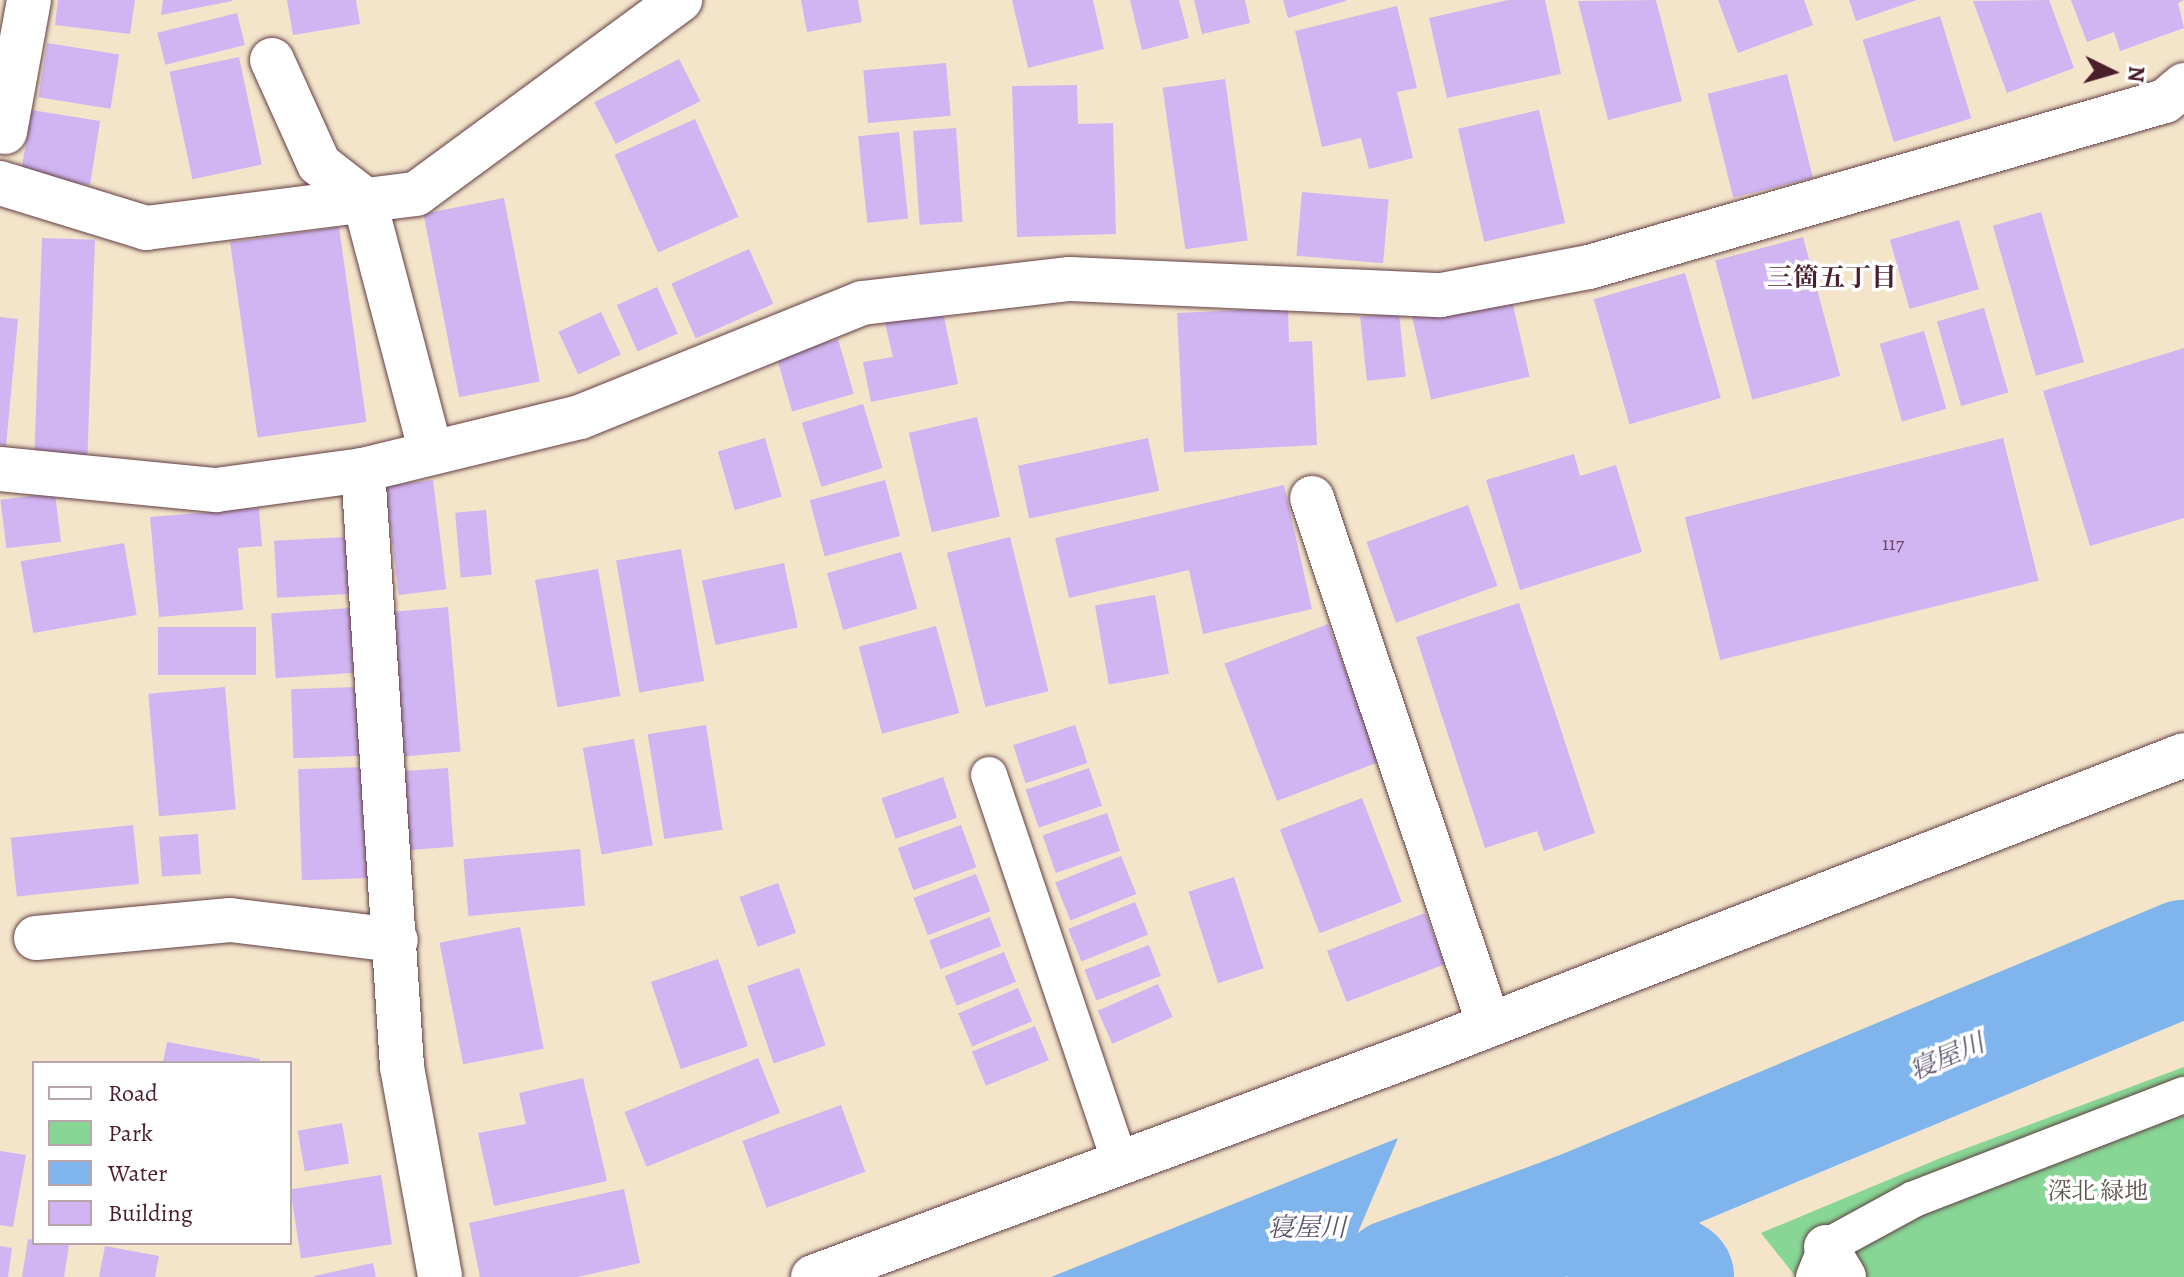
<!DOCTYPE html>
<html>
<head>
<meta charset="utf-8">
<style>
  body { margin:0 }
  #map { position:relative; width:2184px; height:1277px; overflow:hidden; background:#f3e4ca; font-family:Alegreya,"Noto Serif JP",serif }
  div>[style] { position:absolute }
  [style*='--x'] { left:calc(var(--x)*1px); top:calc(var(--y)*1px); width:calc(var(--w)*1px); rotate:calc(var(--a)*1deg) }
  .green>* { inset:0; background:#87d695 }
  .water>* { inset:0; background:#7fb4ed }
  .river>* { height:116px; margin:-58px; padding:0 58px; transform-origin:58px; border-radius:58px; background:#7fb4ed }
  .building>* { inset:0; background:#d1b5f3; transform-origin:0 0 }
  .roads { filter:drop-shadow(0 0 2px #633d43) drop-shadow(0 0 2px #633d43) }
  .service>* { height:36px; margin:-18px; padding:0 18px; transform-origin:18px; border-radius:18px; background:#fff }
  .pedestrian>* { height:44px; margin:-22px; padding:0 22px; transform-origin:22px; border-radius:22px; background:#fff }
  .minor>* { height:44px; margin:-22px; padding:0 22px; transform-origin:22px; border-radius:22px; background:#fff }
  .tertiary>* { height:44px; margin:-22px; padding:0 22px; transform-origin:22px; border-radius:22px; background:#fff }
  span { translate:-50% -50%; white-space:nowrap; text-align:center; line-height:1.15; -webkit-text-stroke:7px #fff; paint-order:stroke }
  .number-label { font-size:20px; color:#6c445d }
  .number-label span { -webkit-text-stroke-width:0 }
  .park-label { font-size:24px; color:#5c564b }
  .neighbourhood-label { font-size:26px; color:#4a1f2b; font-weight:700 }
  .water-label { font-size:26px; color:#5d536f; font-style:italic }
  .legend { position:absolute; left:32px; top:1061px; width:260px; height:184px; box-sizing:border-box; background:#fff; border:2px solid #b7a5aa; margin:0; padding:10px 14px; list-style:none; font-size:24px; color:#4a1f2b }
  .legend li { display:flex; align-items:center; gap:16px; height:40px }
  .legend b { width:40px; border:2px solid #b7a5aa }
  .north { position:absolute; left:2072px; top:32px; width:80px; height:80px; -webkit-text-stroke:6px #fff; paint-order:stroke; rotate:95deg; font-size:22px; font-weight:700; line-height:32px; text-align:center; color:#4a1f2b }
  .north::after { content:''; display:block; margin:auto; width:28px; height:36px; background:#4a1f2b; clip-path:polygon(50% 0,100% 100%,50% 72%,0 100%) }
</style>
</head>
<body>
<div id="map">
  <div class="green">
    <i style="clip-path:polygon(2184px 1067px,2184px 1277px,1796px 1277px,1761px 1233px,1943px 1157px)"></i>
  </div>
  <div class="water">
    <i style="clip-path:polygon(1398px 1138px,1339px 1277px,1051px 1277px)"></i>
  </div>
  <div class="river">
    <i style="--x:1574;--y:1212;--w:121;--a:32.5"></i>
    <i style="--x:1396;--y:1277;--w:189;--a:-20.1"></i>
    <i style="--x:1574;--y:1212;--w:661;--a:-22.61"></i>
  </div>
  <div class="building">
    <i style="clip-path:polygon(58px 0,135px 0,130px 34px,55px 25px)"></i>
    <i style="clip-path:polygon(163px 0,232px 0,232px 1px,161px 15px)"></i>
    <i style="clip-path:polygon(287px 0,356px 0,360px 24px,293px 35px)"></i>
    <i style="clip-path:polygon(801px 0,858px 0,862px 22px,807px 32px)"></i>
    <i style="clip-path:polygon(1012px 0,1093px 0,1104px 49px,1028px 68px)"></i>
    <i style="clip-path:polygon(1130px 0,1179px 0,1189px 38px,1142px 50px)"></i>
    <i style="clip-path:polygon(1194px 0,1245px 0,1250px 23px,1202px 34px)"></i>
    <i style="clip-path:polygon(1283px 0,1346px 0,1346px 1px,1288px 18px)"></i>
    <i style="clip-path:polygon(1508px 0,1545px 0,1561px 74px,1447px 98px,1429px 18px)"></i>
    <i style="clip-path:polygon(1656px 0,1682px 101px,1608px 120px,1578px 1px)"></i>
    <i style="clip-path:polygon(1718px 0,1804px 0,1813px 25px,1738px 53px)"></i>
    <i style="clip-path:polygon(1849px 0,1917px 0,1856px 21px)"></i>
    <i style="clip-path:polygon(2049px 0,2074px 68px,2007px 93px,1973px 1px)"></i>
    <i style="clip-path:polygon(2071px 0,2184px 0,2178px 3px,2184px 28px,2120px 51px,2114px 32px,2087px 42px)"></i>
    <i style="clip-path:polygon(1397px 6px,1417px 88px,1397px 92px,1413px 158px,1369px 169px,1361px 138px,1322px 147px,1295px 31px)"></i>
    <i style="left:237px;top:13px;width:33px;height:82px;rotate:76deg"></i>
    <i style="left:1940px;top:16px;width:107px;height:81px;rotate:73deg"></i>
    <i style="left:47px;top:43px;width:73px;height:55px;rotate:9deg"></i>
    <i style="left:239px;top:57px;width:110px;height:71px;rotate:78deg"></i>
    <i style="left:679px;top:59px;width:47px;height:95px;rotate:63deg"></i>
    <i style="left:946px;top:63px;width:53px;height:83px;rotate:85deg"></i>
    <i style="left:1787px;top:74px;width:107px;height:82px;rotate:76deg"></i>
    <i style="left:1225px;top:79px;width:163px;height:63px;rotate:82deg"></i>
    <i style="clip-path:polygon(1077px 85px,1078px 124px,1113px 123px,1116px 234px,1017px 237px,1012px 86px)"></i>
    <i style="left:31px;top:110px;width:70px;height:65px;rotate:9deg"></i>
    <i style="left:1539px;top:110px;width:116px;height:83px;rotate:77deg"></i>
    <i style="left:695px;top:119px;width:107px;height:88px;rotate:66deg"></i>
    <i style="left:956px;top:128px;width:94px;height:43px;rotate:86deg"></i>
    <i style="left:899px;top:132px;width:87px;height:41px;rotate:84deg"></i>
    <i style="left:1302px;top:192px;width:87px;height:64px;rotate:5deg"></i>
    <i style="left:504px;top:198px;width:187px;height:82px;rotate:79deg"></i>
    <i style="left:2041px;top:212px;width:156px;height:50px;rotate:74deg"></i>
    <i style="left:1959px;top:220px;width:72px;height:72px;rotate:74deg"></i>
    <i style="left:339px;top:227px;width:197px;height:110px;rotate:82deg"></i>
    <i style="left:1803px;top:237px;width:144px;height:91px;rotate:75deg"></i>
    <i style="left:42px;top:238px;width:53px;height:216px;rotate:2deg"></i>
    <i style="left:749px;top:249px;width:60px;height:85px;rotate:66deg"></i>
    <i style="left:1685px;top:273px;width:130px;height:95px;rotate:74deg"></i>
    <i style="left:657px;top:287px;width:51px;height:44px;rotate:66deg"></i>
    <i style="left:1510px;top:292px;width:87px;height:101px;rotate:77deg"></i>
    <i style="clip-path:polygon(942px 307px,958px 384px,871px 402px,863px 362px,893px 357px,884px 319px)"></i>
    <i style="clip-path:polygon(1288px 308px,1289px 342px,1312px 341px,1317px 445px,1184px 452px,1177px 313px)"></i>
    <i style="left:1984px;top:308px;width:88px;height:49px;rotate:74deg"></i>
    <i style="left:601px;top:312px;width:47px;height:47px;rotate:65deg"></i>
    <i style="left:1399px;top:313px;width:64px;height:39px;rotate:84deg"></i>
    <i style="clip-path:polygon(0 317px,18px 319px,6px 446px,0 445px)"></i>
    <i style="left:1924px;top:331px;width:81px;height:46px;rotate:74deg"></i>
    <i style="left:838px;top:339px;width:57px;height:64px;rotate:74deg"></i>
    <i style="clip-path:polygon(2184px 348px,2184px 518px,2090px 546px,2043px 391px)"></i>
    <i style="left:863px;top:404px;width:67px;height:64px;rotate:73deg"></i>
    <i style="left:977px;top:417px;width:102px;height:70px;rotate:77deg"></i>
    <i style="left:765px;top:438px;width:61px;height:49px;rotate:74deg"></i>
    <i style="left:1148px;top:438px;width:54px;height:133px;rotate:78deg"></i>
    <i style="left:2003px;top:438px;width:147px;height:328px;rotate:76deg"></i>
    <i style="clip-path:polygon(1574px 454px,1580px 476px,1616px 465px,1642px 552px,1520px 590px,1486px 480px)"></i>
    <i style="left:433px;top:480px;width:110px;height:48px;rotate:83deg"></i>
    <i style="left:885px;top:480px;width:58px;height:78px;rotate:75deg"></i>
    <i style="clip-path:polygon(1284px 485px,1312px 609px,1203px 634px,1189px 570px,1069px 598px,1055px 538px)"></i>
    <i style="left:55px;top:493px;width:49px;height:55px;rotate:83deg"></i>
    <i style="left:1468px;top:505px;width:86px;height:108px;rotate:70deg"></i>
    <i style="clip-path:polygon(259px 508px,262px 546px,238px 548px,243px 610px,159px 617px,150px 517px)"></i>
    <i style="left:486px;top:510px;width:65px;height:31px;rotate:85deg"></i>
    <i style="left:346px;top:537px;width:57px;height:72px;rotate:87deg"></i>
    <i style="left:1010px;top:537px;width:159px;height:65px;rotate:76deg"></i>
    <i style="left:124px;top:543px;width:73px;height:105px;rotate:80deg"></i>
    <i style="left:681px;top:549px;width:134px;height:66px;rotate:80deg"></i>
    <i style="left:901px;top:552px;width:59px;height:77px;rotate:74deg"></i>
    <i style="left:784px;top:563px;width:66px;height:84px;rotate:78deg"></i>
    <i style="left:598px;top:569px;width:129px;height:64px;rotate:80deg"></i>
    <i style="left:1155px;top:595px;width:80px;height:61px;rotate:80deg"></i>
    <i style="clip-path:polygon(1519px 603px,1595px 833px,1544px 851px,1537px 831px,1485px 848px,1416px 637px)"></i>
    <i style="left:448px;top:607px;width:145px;height:57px;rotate:85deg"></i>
    <i style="left:350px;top:608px;width:65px;height:79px;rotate:86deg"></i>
    <i style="left:1328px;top:624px;width:147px;height:111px;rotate:69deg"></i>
    <i style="left:936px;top:626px;width:90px;height:80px;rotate:75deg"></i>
    <i style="left:256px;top:627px;width:48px;height:98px;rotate:90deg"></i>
    <i style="left:225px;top:687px;width:123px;height:77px;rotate:85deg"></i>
    <i style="left:357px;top:687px;width:69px;height:66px;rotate:88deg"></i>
    <i style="left:706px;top:725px;width:106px;height:59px;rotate:81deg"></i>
    <i style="left:1075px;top:725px;width:40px;height:65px;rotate:72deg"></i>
    <i style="left:634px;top:739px;width:108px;height:52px;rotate:80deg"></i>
    <i style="left:366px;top:767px;width:111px;height:68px;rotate:88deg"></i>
    <i style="left:448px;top:768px;width:79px;height:44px;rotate:86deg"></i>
    <i style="left:1089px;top:768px;width:40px;height:67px;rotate:71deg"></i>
    <i style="left:943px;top:777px;width:43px;height:65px;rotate:71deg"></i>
    <i style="left:1362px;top:798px;width:111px;height:88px;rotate:69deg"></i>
    <i style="left:1107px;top:813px;width:40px;height:68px;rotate:71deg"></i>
    <i style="left:133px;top:825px;width:59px;height:123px;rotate:84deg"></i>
    <i style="left:961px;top:825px;width:45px;height:67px;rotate:70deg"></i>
    <i style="left:198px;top:834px;width:40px;height:39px;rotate:86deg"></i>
    <i style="left:580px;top:849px;width:57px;height:117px;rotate:85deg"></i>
    <i style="left:1121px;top:856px;width:41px;height:71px;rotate:68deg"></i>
    <i style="left:976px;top:874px;width:40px;height:67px;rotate:69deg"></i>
    <i style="left:1234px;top:877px;width:96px;height:48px;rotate:72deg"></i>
    <i style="left:778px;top:883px;width:53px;height:41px;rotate:70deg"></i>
    <i style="left:1135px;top:902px;width:35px;height:72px;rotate:68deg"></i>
    <i style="left:1425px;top:913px;width:55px;height:105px;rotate:69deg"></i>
    <i style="left:990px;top:917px;width:31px;height:65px;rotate:69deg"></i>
    <i style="left:520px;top:927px;width:124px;height:82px;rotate:79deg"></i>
    <i style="left:1149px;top:945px;width:33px;height:69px;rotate:69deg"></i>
    <i style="left:1004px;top:952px;width:32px;height:64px;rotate:68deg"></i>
    <i style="left:718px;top:959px;width:92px;height:71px;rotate:71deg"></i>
    <i style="left:799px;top:968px;width:82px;height:55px;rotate:71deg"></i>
    <i style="left:1158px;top:984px;width:36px;height:66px;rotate:66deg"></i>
    <i style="left:1018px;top:988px;width:36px;height:65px;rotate:67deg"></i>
    <i style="left:1035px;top:1026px;width:37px;height:68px;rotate:68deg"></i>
    <i style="clip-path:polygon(167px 1042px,260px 1059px,259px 1063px,163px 1063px)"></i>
    <i style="left:758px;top:1058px;width:59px;height:144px;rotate:68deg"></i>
    <i style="clip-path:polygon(583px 1078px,607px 1181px,494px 1206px,478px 1133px,526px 1124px,519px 1093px)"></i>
    <i style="left:841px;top:1105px;width:71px;height:105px;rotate:70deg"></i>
    <i style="left:342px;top:1123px;width:41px;height:45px;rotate:80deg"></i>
    <i style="clip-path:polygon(0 1151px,26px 1155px,13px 1227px,0 1225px)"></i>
    <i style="left:381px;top:1175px;width:70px;height:92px;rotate:81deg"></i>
    <i style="clip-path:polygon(624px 1189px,640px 1263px,577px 1277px,480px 1277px,469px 1223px)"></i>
    <i style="clip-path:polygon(28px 1239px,69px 1245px,64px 1277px,22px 1277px)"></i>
    <i style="clip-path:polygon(0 1246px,12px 1248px,8px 1277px,0 1277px)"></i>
    <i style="clip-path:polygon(105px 1246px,159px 1256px,155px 1277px,99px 1277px)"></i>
    <i style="clip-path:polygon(373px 1263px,376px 1277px,314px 1277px,314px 1276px)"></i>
  </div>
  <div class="roads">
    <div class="service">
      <i style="--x:989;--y:775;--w:410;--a:71.3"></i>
      <i style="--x:1814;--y:1277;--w:32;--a:-68"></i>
      <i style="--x:1826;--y:1247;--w:100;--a:-28.6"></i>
      <i style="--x:1914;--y:1199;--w:289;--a:-21.1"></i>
    </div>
    <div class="pedestrian">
      <i style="--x:0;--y:183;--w:153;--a:17.1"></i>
      <i style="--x:146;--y:228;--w:272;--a:-7.2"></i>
      <i style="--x:416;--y:194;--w:328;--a:-36.3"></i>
      <i style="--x:1826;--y:1247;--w:35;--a:59"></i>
    </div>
    <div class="minor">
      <i style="--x:272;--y:60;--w:114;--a:65.7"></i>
      <i style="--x:319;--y:164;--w:57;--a:37.9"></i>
      <i style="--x:364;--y:199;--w:262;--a:75.2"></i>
      <i style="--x:5;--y:132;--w:134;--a:-79.7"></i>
      <i style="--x:0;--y:469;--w:217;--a:5.6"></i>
      <i style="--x:216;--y:490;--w:148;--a:-7.7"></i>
      <i style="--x:363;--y:470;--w:223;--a:-13.7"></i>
      <i style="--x:580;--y:417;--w:304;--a:-22"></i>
      <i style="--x:862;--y:303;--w:209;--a:-6.6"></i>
      <i style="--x:1070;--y:279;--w:371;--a:2.5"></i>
      <i style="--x:1441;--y:295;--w:151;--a:-10.7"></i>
      <i style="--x:1589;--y:267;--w:599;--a:-16.08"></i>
      <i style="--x:2165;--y:101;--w:25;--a:-40"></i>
      <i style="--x:363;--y:470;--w:598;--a:86.26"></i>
      <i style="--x:402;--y:1067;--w:213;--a:79.7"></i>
      <i style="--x:1312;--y:498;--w:556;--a:71.43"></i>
      <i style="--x:36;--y:938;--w:195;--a:-5.3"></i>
      <i style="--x:230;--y:920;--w:167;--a:6.9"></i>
    </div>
    <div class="tertiary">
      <i style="--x:813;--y:1277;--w:667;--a:-20.36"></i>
      <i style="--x:1438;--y:1045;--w:800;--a:-21.24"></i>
    </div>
  </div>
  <div class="number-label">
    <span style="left:1893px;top:543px">117</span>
  </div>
  <div class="park-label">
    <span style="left:2098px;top:1192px">深北 緑地</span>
  </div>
  <div class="neighbourhood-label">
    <span style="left:1832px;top:278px">三箇五丁目</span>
  </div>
  <div class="water-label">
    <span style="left:1947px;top:1057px;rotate:-23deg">寝屋川</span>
    <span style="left:1307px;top:1228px">寝屋川</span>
  </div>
  <ul class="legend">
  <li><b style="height:10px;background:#fff"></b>Road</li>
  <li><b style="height:22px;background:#87d695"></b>Park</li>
  <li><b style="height:22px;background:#7fb4ed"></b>Water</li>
  <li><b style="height:22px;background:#d1b5f3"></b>Building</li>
  </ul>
  <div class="north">N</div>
</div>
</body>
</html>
